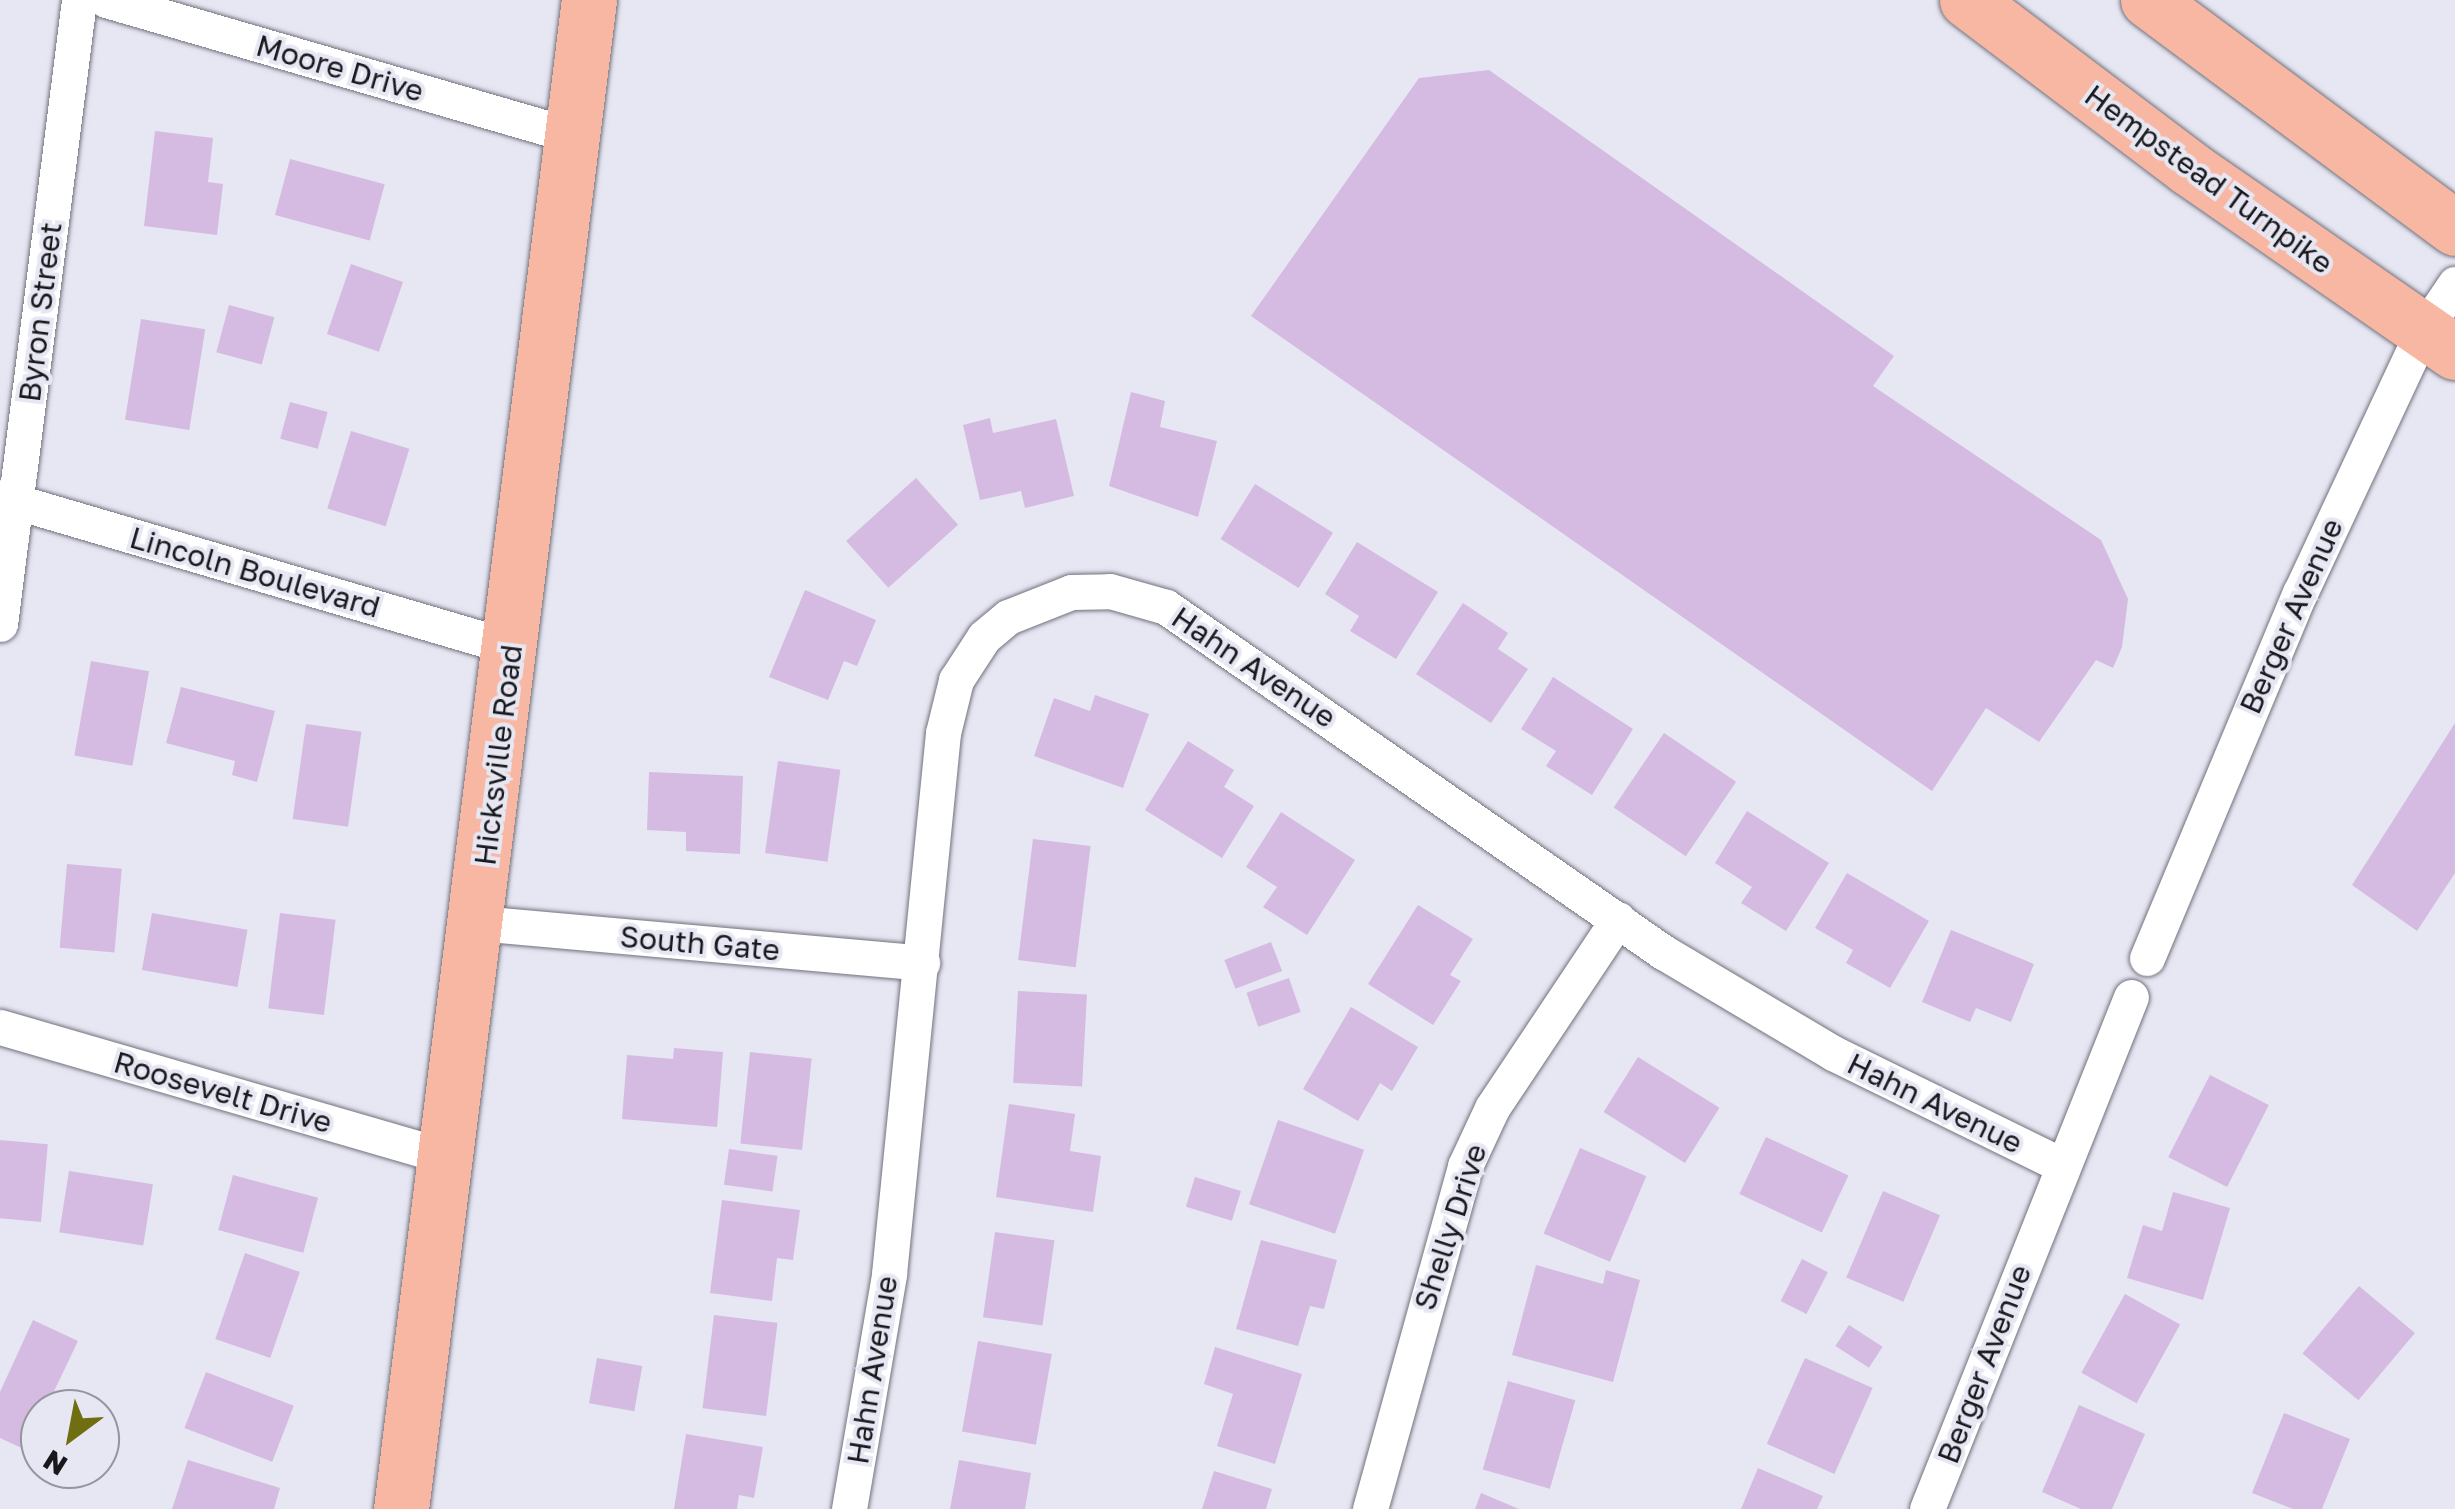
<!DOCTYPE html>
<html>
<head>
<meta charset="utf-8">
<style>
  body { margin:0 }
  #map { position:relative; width:2455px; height:1509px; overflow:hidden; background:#e6e7f3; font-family:"Golos Text",sans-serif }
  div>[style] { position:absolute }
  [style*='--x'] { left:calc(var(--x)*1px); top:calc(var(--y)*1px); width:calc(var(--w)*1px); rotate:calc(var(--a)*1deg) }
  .building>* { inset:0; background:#d5bbe1; transform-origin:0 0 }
  .roads { filter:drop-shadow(0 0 2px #71727c) drop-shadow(0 0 2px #71727c) }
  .minor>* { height:35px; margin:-17.5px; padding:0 17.5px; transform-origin:17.5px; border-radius:17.5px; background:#fff }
  .primary>* { height:55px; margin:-27.5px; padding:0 27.5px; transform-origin:27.5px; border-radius:27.5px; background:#f8b7a3 }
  span { translate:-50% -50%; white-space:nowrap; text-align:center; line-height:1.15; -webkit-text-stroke:8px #e6e7f3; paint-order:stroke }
  .street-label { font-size:30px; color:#19191d }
  .north { position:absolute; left:20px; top:1389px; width:100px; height:100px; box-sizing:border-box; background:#e6e7f3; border:2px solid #94959d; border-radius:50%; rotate:212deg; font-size:28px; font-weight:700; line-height:40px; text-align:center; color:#19191d }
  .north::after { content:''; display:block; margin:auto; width:35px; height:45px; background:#6f6f11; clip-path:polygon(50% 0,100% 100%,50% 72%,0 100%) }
</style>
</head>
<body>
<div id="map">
  <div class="building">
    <i style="clip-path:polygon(1489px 70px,1894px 356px,1873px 386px,2101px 540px,2128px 599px,2122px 647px,2113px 668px,2096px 660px,2039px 742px,1986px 708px,1932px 791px,1251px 316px,1419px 78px)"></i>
    <i style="clip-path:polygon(155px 131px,213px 138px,208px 182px,223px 184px,217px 235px,144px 226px)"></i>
    <i style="left:290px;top:159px;width:98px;height:58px;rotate:15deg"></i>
    <i style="left:351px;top:264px;width:55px;height:74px;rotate:19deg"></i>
    <i style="left:229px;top:305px;width:47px;height:49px;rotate:15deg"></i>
    <i style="left:141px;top:319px;width:65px;height:102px;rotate:9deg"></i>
    <i style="clip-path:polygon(1131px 392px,1165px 401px,1160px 427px,1217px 441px,1198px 517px,1109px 486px)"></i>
    <i style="left:290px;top:402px;width:39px;height:38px;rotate:15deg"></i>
    <i style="clip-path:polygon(990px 418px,993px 433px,1056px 419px,1074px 496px,1025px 508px,1021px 491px,980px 500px,963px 425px)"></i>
    <i style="left:351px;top:431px;width:61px;height:81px;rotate:17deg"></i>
    <i style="left:916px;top:478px;width:63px;height:94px;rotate:48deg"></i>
    <i style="left:1255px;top:484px;width:92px;height:65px;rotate:32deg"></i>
    <i style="clip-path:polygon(1357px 542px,1438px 592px,1396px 659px,1350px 631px,1359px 616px,1325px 594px)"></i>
    <i style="clip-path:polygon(805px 590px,876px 620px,857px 666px,844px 661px,828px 700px,769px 677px)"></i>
    <i style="clip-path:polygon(1463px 603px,1508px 633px,1498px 649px,1528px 669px,1491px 723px,1416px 674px)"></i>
    <i style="left:91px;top:661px;width:59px;height:96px;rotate:10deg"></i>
    <i style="clip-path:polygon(1553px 677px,1633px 729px,1592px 795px,1546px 766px,1556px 751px,1521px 729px)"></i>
    <i style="clip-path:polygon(181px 687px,275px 711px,257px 782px,232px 775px,235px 761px,166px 743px)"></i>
    <i style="clip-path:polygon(1095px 695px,1149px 714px,1123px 788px,1034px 756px,1054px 698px,1090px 711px)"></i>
    <i style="clip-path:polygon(2455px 723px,2455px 873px,2417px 931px,2352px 885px)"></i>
    <i style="left:306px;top:724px;width:56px;height:96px;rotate:8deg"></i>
    <i style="left:1664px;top:733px;width:87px;height:90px;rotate:34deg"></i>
    <i style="clip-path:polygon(1188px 741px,1234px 770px,1224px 787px,1254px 806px,1222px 858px,1145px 810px)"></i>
    <i style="left:778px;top:761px;width:63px;height:93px;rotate:8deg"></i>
    <i style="clip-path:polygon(649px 772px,743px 776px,740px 854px,686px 851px,686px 832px,647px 830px)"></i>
    <i style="clip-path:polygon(1747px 811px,1829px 863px,1786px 931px,1741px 903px,1752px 887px,1715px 863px)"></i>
    <i style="clip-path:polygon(1281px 812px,1355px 860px,1307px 935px,1263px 907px,1277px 887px,1246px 867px)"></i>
    <i style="left:1033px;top:839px;width:58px;height:122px;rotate:7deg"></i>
    <i style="left:67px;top:864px;width:55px;height:84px;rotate:5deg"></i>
    <i style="clip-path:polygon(1847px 873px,1929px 921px,1890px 988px,1846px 963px,1853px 950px,1815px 928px)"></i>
    <i style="clip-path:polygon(1418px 905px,1473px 939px,1450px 975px,1461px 981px,1433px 1025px,1368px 984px)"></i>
    <i style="left:152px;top:913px;width:97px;height:58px;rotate:10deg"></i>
    <i style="left:280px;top:913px;width:56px;height:96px;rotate:7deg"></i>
    <i style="clip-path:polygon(1951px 930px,2034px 964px,2011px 1022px,1976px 1008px,1970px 1022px,1922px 1002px)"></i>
    <i style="left:1271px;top:942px;width:31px;height:50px;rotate:69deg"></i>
    <i style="left:1289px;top:978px;width:36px;height:45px;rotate:71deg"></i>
    <i style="left:1018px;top:991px;width:69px;height:92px;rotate:3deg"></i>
    <i style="clip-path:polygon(1351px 1007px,1418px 1047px,1392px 1091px,1380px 1083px,1358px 1121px,1303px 1089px)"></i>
    <i style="clip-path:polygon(674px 1048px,723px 1052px,717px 1127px,622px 1119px,627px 1055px,673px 1059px)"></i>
    <i style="left:750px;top:1052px;width:62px;height:92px;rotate:6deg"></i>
    <i style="left:1638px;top:1057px;width:96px;height:65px;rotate:32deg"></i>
    <i style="left:2210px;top:1075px;width:66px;height:92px;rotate:27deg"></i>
    <i style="clip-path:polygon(1009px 1104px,1075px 1114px,1070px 1151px,1101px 1156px,1093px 1212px,996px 1197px)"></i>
    <i style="left:1278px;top:1120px;width:91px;height:89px;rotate:19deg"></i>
    <i style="left:1766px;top:1137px;width:91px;height:63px;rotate:25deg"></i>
    <i style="left:0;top:1140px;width:48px;height:78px;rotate:5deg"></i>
    <i style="left:1580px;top:1148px;width:72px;height:93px;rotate:23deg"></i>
    <i style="left:729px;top:1149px;width:49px;height:36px;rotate:8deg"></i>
    <i style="left:69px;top:1171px;width:85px;height:62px;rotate:9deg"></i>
    <i style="left:233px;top:1175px;width:88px;height:57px;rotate:15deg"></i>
    <i style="left:1195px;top:1177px;width:48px;height:31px;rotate:17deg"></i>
    <i style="left:1883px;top:1191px;width:62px;height:94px;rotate:23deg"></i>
    <i style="clip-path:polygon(2173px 1192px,2230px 1208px,2203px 1300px,2127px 1278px,2143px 1225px,2162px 1231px)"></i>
    <i style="clip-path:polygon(722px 1200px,800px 1210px,793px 1260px,777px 1258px,772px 1301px,710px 1293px)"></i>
    <i style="left:995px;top:1232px;width:60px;height:86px;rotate:8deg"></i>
    <i style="clip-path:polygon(1261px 1240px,1337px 1260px,1324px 1309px,1310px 1306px,1298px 1346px,1236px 1329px)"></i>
    <i style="left:245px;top:1253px;width:58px;height:91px;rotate:19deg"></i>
    <i style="left:1802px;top:1259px;width:29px;height:47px;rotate:27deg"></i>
    <i style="clip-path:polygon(1536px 1265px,1603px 1284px,1606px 1270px,1640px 1280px,1613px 1382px,1512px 1355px)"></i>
    <i style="left:2359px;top:1286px;width:73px;height:88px;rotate:40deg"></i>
    <i style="left:2125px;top:1294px;width:63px;height:90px;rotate:29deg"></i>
    <i style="left:714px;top:1315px;width:64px;height:94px;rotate:7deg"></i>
    <i style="clip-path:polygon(33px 1320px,78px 1341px,26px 1450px,0 1438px,0 1392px)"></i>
    <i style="left:1849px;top:1325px;width:40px;height:25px;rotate:33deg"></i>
    <i style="left:978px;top:1341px;width:75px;height:92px;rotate:10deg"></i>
    <i style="clip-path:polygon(1215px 1347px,1302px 1374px,1275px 1464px,1217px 1446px,1233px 1394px,1204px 1384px)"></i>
    <i style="left:597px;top:1358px;width:46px;height:46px;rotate:10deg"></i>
    <i style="left:1805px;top:1358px;width:74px;height:94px;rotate:24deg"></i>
    <i style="left:206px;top:1372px;width:94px;height:60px;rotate:21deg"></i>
    <i style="left:1508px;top:1381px;width:70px;height:92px;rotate:16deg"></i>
    <i style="clip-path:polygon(2079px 1405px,2145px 1434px,2112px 1509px,2081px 1509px,2042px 1492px)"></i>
    <i style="clip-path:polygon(2284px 1413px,2350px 1439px,2322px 1509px,2293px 1509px,2252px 1493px)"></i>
    <i style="clip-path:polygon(686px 1434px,763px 1447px,754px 1498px,739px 1495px,737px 1509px,674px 1509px)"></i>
    <i style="clip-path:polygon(188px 1460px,280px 1488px,274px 1509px,172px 1509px)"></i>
    <i style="clip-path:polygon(959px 1460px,1031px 1473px,1025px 1509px,950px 1509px)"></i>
    <i style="clip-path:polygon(1758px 1468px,1823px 1496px,1817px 1509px,1741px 1509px)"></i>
    <i style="clip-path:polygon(1214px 1471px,1272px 1489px,1266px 1509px,1202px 1509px)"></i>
    <i style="clip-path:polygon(1481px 1493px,1519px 1509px,1475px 1509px)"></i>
  </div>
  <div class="roads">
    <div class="minor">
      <i style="--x:106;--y:0;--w:486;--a:16.2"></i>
      <i style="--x:0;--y:497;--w:532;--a:16.39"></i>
      <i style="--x:0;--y:624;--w:629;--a:-82.78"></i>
      <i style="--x:478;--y:923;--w:446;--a:5.1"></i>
      <i style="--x:2147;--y:958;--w:396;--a:-67.3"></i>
      <i style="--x:2300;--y:593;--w:289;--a:-64.9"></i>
      <i style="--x:2423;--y:331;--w:57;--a:-55.8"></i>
      <i style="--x:0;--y:1027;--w:466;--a:16.2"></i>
      <i style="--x:849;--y:1509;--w:238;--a:-80.3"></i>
      <i style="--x:889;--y:1274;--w:544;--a:-84.3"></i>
      <i style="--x:943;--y:733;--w:55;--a:-76.2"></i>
      <i style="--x:956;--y:680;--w:51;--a:-56.9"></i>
      <i style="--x:984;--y:637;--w:31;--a:-40"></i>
      <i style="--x:1008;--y:617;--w:68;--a:-21.6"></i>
      <i style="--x:1071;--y:592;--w:39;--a:-1"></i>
      <i style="--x:1110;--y:591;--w:58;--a:15.9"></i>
      <i style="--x:1166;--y:607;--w:605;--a:34.77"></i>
      <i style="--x:1663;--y:952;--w:198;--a:30.7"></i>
      <i style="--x:1833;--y:1053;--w:255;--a:26.1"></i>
      <i style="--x:1370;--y:1509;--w:356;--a:-74.5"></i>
      <i style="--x:1465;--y:1166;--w:64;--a:-65"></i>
      <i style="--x:1492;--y:1108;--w:227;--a:-56.3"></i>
      <i style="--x:1927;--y:1509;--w:551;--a:-68.28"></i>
    </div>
    <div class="primary">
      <i style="--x:1967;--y:0;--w:278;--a:37.1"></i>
      <i style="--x:2189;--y:168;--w:323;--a:34.7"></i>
      <i style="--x:2148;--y:0;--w:382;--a:36.6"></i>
      <i style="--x:401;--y:1509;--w:1521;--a:-82.9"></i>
    </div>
  </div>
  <div class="street-label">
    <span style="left:340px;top:68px;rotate:16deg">Moore Drive</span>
    <span style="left:2209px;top:179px;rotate:36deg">Hempstead Turnpike</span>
    <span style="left:40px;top:312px;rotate:-83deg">Byron Street</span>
    <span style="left:255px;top:572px;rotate:16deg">Lincoln Boulevard</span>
    <span style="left:2291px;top:616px;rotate:-66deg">Berger Avenue</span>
    <span style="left:1254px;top:667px;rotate:34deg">Hahn Avenue</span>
    <span style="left:498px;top:755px;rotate:-83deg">Hicksville Road</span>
    <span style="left:700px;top:943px;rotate:5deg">South Gate</span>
    <span style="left:223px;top:1092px;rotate:16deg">Roosevelt Drive</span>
    <span style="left:1935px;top:1103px;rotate:26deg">Hahn Avenue</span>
    <span style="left:1450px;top:1227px;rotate:-72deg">Shelly Drive</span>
    <span style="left:1984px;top:1364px;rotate:-69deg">Berger Avenue</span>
    <span style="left:872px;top:1370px;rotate:-81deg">Hahn Avenue</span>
  </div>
  <div class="north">N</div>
</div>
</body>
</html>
